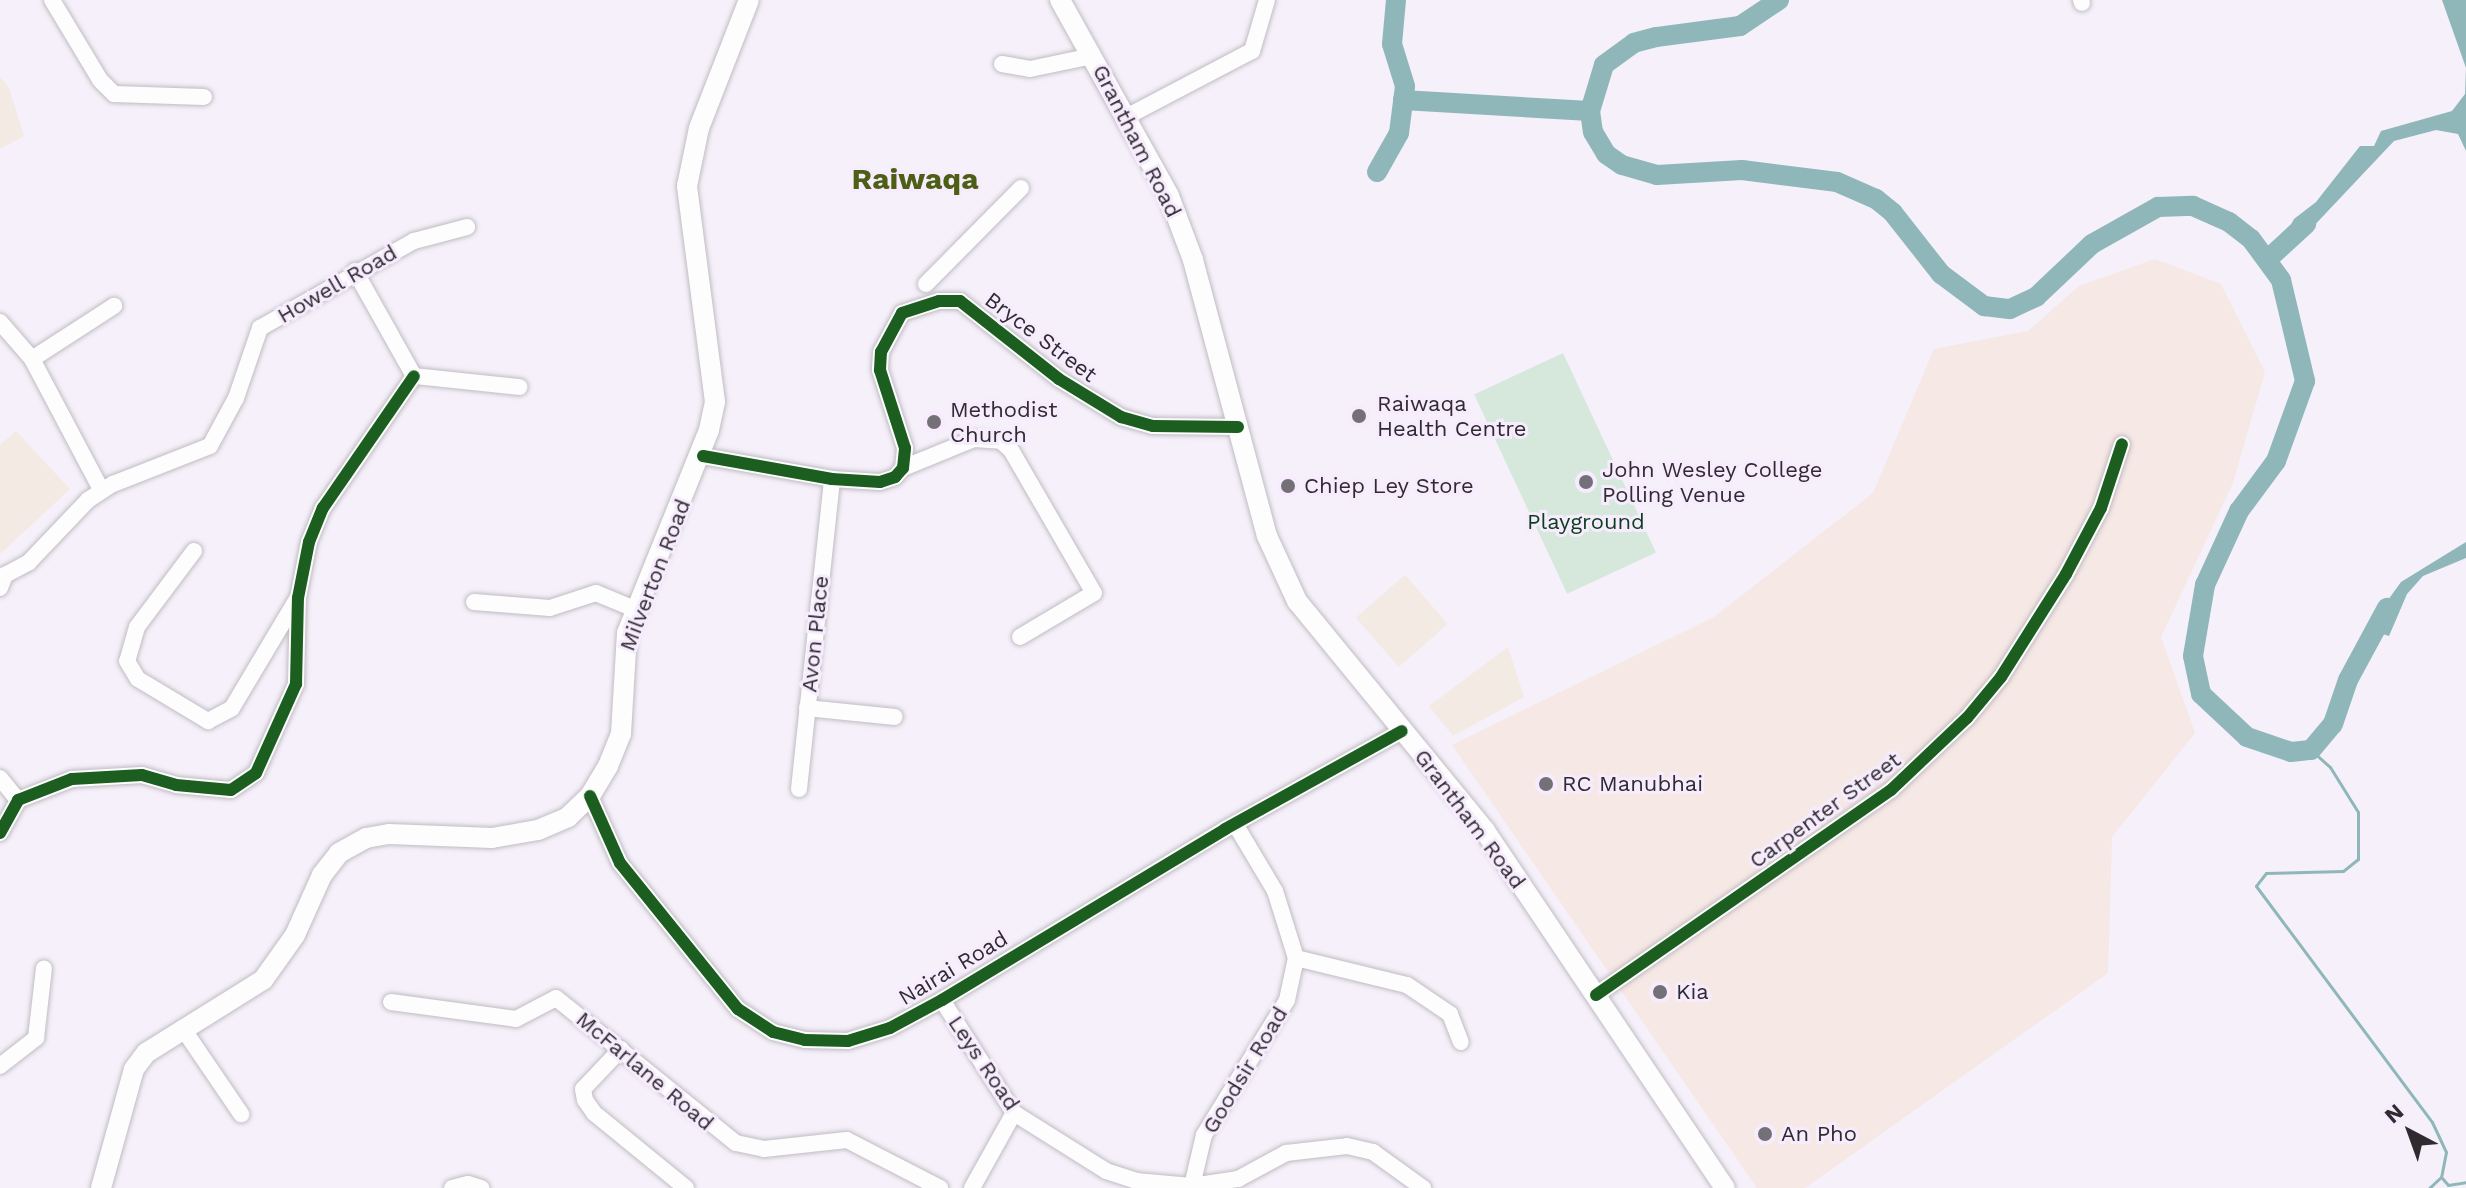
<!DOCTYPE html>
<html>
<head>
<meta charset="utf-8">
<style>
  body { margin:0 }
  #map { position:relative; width:2466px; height:1188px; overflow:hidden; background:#f5f0f9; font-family:"Work Sans",sans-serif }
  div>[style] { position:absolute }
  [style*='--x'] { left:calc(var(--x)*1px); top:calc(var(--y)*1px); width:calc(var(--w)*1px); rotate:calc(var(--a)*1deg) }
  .industrial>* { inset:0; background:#f6e8e4 }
  .education>* { inset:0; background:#f3eae3; transform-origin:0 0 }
  .green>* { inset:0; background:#d6e8dc; transform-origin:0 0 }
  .water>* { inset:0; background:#8fb7ba }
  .stream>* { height:3px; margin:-1.5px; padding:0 1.5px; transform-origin:1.5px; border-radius:1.5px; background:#8fb7ba }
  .river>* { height:20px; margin:-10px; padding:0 10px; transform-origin:10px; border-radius:10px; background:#8fb7ba }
  .roads { filter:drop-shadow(0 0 2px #c0bcc3) drop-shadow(0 0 2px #c0bcc3) }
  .minor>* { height:16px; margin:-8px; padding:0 8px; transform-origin:8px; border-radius:8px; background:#fefdfe }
  .major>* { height:20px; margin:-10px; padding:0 10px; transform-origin:10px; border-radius:10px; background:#fefdfe }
  .cycleway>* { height:12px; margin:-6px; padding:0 6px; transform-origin:6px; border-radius:6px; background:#1b5e20 }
  .dots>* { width:22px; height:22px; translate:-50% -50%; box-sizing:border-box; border:4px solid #f6ecfd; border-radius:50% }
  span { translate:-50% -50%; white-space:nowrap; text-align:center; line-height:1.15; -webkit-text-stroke:6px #f6ecfd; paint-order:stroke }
  .street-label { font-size:22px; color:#2f2b31 }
  .poi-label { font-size:22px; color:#2f2b31 }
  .left { translate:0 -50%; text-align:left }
  .park-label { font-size:22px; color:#0c3d1f }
  .district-label { font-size:30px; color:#4c5f14; font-weight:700 }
  .north { position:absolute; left:2370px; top:1092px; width:80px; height:80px; -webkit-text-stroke:6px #f6ecfd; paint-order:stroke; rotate:319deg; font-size:22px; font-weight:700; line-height:32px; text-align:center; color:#2f2b31 }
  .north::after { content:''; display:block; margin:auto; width:28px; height:36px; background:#2f2b31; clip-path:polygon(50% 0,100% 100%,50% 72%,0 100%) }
</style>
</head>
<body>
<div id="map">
  <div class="industrial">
    <i style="clip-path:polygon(2155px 259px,2221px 284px,2265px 372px,2233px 483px,2161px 637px,2195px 733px,2112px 837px,2108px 973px,1805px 1188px,1757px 1188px,1452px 745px,1714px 617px,1873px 493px,1934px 349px,2028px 331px,2079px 286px)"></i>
  </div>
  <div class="education">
    <i style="clip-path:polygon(0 77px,9px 88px,24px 136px,0 149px)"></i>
    <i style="clip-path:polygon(16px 431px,70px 489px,0 554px,0 445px)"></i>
    <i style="left:1405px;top:575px;width:65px;height:65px;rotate:49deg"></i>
    <i style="clip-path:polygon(1508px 647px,1524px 697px,1453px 736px,1429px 706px)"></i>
  </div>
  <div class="green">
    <i style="left:1563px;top:353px;width:220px;height:98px;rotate:65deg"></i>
  </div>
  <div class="water">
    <i style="clip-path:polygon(2442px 0,2466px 0,2466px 151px,2458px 134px,2436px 130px,2394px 141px,2292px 249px,2282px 241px,2294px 219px,2316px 202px,2360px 146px,2374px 146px,2381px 131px,2452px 111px,2465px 94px,2466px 68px)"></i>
    <i style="clip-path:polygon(2466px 542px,2466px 558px,2423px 576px,2407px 594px,2389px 636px,2367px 629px,2401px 582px)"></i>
  </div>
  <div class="stream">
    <i style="--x:2311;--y:750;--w:25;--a:42"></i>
    <i style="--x:2330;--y:767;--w:53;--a:58.1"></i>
    <i style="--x:2358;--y:812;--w:47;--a:90"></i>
    <i style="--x:2358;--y:859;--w:19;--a:141"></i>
    <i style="--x:2343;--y:871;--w:77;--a:178.5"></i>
    <i style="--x:2266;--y:873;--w:16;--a:128"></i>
    <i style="--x:2256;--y:886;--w:294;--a:53.3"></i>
    <i style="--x:2432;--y:1122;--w:33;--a:65"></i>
    <i style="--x:2446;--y:1152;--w:25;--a:101"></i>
    <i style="--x:2441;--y:1177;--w:16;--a:137"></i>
    <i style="--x:2442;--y:1178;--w:9;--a:49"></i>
    <i style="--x:2448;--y:1185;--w:18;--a:-9"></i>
  </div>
  <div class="river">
    <i style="--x:1779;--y:0;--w:47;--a:146.3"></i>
    <i style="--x:1740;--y:26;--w:85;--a:172.5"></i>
    <i style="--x:1656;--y:37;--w:23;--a:165"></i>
    <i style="--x:1634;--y:43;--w:37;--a:144"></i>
    <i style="--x:1604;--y:65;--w:48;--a:106.9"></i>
    <i style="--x:1590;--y:111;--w:21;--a:82"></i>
    <i style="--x:1593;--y:132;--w:26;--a:59"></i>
    <i style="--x:1606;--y:154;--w:19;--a:35"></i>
    <i style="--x:1622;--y:165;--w:36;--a:16"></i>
    <i style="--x:1657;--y:175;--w:85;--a:-3.4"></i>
    <i style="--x:1742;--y:170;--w:96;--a:7.2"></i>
    <i style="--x:1837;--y:182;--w:43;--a:23.6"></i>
    <i style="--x:1876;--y:199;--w:22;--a:39"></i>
    <i style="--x:1893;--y:213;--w:78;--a:51.8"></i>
    <i style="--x:1941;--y:274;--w:54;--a:36.7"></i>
    <i style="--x:1984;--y:306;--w:26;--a:7"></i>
    <i style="--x:2010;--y:309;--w:29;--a:-25"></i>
    <i style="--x:2036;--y:297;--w:77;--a:-43.4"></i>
    <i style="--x:2092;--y:244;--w:76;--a:-29.3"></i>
    <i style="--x:2158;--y:207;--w:35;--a:-2"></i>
    <i style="--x:2193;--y:206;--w:39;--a:24"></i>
    <i style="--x:2229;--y:222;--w:28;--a:38"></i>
    <i style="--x:2251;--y:239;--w:51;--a:53.8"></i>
    <i style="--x:2281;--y:280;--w:104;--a:76.6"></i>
    <i style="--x:2305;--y:381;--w:85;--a:109.9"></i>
    <i style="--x:2276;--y:461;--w:62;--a:126.5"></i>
    <i style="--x:2239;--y:511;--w:81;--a:114.7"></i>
    <i style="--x:2205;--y:585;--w:72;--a:99.6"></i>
    <i style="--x:2193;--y:656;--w:39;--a:78"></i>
    <i style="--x:2201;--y:694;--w:63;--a:43.1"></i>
    <i style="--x:2247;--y:737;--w:46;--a:18.8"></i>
    <i style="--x:2291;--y:752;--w:20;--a:-6"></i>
    <i style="--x:2311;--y:750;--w:34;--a:-50"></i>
    <i style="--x:2333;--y:724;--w:46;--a:-71.2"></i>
    <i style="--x:2348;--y:680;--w:82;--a:-61.6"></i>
    <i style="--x:1403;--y:100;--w:187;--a:3.4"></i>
    <i style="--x:1377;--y:172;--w:45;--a:-60.6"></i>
    <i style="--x:1399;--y:133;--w:47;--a:-82.7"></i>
    <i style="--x:1405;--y:86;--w:44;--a:-107.2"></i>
    <i style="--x:1392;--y:44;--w:44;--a:-84.8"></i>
    <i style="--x:2268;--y:259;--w:52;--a:-42.6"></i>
  </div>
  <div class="roads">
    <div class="minor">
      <i style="--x:52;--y:0;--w:93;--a:59"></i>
      <i style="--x:100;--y:80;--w:20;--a:45"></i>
      <i style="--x:114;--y:94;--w:90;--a:1.9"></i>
      <i style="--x:2081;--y:0;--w:3;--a:72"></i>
      <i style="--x:1002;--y:64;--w:28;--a:10"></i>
      <i style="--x:1030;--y:69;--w:63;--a:-11.8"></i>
      <i style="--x:1128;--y:116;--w:140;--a:-27.7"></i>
      <i style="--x:1252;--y:51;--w:53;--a:-73.6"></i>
      <i style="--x:355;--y:271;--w:120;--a:60.7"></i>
      <i style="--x:926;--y:284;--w:135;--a:-45.3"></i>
      <i style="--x:0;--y:322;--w:49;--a:49.1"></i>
      <i style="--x:32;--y:359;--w:149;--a:62.1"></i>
      <i style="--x:32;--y:359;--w:98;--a:-32.9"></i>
      <i style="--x:414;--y:376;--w:106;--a:6"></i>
      <i style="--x:703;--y:456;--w:131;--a:10.1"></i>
      <i style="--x:832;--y:479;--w:48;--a:3.6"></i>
      <i style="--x:880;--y:482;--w:16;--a:-18"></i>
      <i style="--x:895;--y:477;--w:12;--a:-48"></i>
      <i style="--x:903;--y:468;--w:20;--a:-84"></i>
      <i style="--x:905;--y:448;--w:82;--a:-107.8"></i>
      <i style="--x:880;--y:370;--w:18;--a:-87"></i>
      <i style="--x:881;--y:352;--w:44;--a:-61.7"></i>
      <i style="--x:902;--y:313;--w:39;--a:-18"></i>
      <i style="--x:939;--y:301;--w:21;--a:0"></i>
      <i style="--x:960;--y:301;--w:126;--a:38.2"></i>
      <i style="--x:1059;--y:379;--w:73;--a:31.5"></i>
      <i style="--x:1121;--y:417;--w:33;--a:16"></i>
      <i style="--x:1153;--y:426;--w:85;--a:0.7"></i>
      <i style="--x:903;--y:468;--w:77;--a:-22.2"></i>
      <i style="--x:974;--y:439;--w:27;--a:4"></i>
      <i style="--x:1001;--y:441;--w:13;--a:42"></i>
      <i style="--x:1011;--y:450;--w:165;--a:59.9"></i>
      <i style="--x:1094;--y:593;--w:86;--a:149.3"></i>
      <i style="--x:194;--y:551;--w:95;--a:126.9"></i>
      <i style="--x:137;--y:627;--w:35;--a:106"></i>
      <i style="--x:127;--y:661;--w:21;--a:59"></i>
      <i style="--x:138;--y:679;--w:82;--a:31"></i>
      <i style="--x:208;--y:721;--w:27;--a:-28"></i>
      <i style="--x:232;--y:708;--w:127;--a:-59.2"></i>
      <i style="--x:0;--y:588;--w:14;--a:-69"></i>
      <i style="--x:5;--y:575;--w:27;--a:-28"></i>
      <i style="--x:29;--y:562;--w:86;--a:-46.4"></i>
      <i style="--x:88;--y:500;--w:30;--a:-33"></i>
      <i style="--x:113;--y:484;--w:104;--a:-21.4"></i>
      <i style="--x:210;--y:446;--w:55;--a:-61.6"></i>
      <i style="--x:236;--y:398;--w:74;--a:-71.1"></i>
      <i style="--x:260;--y:328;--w:177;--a:-29.5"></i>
      <i style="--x:414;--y:241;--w:55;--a:-14.8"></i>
      <i style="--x:474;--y:602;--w:76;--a:4.5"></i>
      <i style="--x:550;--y:608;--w:48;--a:-18.1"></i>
      <i style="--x:596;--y:593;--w:44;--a:22.5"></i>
      <i style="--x:807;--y:708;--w:88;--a:5.8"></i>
      <i style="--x:0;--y:778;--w:28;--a:51"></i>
      <i style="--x:799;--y:789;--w:312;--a:-83.9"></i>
      <i style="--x:590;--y:796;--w:73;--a:65.9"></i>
      <i style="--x:620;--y:863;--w:188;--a:51.1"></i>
      <i style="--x:738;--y:1009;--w:42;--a:33.3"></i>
      <i style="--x:773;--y:1032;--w:33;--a:14"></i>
      <i style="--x:805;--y:1040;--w:43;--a:1.3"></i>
      <i style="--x:848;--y:1041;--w:44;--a:-17.2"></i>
      <i style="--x:890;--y:1028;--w:59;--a:-28.3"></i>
      <i style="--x:942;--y:1000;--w:331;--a:-31.1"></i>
      <i style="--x:1225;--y:829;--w:202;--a:-29"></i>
      <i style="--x:0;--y:833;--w:38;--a:-61"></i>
      <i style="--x:18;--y:800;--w:58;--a:-21.3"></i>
      <i style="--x:72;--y:779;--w:70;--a:-3.3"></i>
      <i style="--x:142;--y:775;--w:35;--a:16"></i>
      <i style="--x:176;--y:785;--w:55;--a:5.2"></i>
      <i style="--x:231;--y:790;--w:30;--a:-34"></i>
      <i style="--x:256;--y:773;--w:98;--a:-65.8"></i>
      <i style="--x:296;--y:684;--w:86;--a:-88.7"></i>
      <i style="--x:298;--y:598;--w:57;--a:-78.9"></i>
      <i style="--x:309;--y:542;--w:37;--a:-68"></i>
      <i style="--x:323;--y:508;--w:160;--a:-55.4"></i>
      <i style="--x:1296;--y:958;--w:114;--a:13.7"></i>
      <i style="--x:1407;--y:985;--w:52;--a:34"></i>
      <i style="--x:1450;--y:1014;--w:30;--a:69"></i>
      <i style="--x:1596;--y:995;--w:359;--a:-34.8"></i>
      <i style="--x:1891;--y:790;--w:105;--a:-43.5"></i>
      <i style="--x:1967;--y:718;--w:53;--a:-50.3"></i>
      <i style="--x:2001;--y:677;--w:122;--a:-57.7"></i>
      <i style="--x:2066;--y:574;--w:75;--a:-62.1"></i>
      <i style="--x:2101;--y:508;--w:67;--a:-71.8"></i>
      <i style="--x:942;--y:1000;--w:134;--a:57.5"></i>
      <i style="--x:1014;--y:1113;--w:109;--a:32.2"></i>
      <i style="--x:1106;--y:1171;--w:32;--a:18"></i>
      <i style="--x:1136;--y:1181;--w:56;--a:5.1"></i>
      <i style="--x:1192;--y:1186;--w:47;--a:-8.7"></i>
      <i style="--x:1238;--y:1179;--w:55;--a:-28.4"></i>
      <i style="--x:1286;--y:1153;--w:61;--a:-6.5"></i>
      <i style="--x:1347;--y:1146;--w:27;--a:13"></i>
      <i style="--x:1373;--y:1152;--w:62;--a:35.8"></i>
      <i style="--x:391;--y:1002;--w:126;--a:7.7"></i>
      <i style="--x:516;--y:1019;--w:45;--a:-27.7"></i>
      <i style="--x:556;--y:998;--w:231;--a:38.9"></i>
      <i style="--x:736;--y:1143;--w:29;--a:12"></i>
      <i style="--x:764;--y:1149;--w:83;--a:-6.2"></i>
      <i style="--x:847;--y:1140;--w:105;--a:27.3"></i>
      <i style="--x:184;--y:1030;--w:102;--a:55.8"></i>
      <i style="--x:621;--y:1049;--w:55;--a:133.5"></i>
      <i style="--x:583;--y:1089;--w:11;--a:80"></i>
      <i style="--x:585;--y:1100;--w:16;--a:55"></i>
      <i style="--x:594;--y:1113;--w:119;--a:39.2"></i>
      <i style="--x:0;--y:1066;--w:46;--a:-37.9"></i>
      <i style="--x:36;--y:1038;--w:70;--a:-83.5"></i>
      <i style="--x:1192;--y:1186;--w:52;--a:-76.8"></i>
      <i style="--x:1204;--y:1135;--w:158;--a:-58.4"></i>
      <i style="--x:1287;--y:1000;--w:43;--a:-77.9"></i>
      <i style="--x:1296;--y:958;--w:70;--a:-107.4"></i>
      <i style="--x:1275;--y:891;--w:78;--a:-120.8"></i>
      <i style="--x:452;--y:1188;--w:16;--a:-14"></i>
      <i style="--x:468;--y:1184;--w:14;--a:17"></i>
      <i style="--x:972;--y:1188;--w:86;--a:-60.8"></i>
    </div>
    <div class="major">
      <i style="--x:1060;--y:0;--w:224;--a:60.9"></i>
      <i style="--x:1169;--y:196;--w:68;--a:69.4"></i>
      <i style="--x:1193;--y:260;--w:286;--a:75"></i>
      <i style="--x:1267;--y:536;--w:72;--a:65.2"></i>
      <i style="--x:1297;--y:601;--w:297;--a:50.7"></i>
      <i style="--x:1485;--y:831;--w:430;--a:56.1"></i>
      <i style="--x:101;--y:1188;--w:123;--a:-74.5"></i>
      <i style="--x:134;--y:1069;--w:20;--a:-53"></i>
      <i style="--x:146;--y:1053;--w:138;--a:-32"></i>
      <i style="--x:263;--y:980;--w:55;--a:-54.6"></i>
      <i style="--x:295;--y:935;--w:66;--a:-65.8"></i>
      <i style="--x:322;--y:875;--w:28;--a:-52"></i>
      <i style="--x:339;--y:853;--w:31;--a:-29"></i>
      <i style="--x:366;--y:838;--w:23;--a:-10"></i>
      <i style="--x:389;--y:834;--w:103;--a:2.2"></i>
      <i style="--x:492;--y:838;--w:47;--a:-9.9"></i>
      <i style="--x:538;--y:830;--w:33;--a:-23"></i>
      <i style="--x:568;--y:817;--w:30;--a:-44"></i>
      <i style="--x:590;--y:796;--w:35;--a:-59"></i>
      <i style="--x:608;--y:766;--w:35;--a:-68"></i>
      <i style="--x:621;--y:734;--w:101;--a:-86.6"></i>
      <i style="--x:627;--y:633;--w:219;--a:-68"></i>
      <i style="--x:709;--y:430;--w:29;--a:-78"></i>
      <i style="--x:715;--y:402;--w:218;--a:-97.4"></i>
      <i style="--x:687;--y:186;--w:59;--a:-78.3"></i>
      <i style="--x:699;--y:128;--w:137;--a:-68.7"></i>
    </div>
  </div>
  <div class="cycleway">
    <i style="--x:703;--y:456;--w:131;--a:10.1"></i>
    <i style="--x:832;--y:479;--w:48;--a:3.6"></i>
    <i style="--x:880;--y:482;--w:16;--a:-18"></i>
    <i style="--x:895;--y:477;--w:12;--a:-48"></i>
    <i style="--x:903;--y:468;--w:20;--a:-84"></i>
    <i style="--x:905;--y:448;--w:82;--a:-107.8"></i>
    <i style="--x:880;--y:370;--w:18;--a:-87"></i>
    <i style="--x:881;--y:352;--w:44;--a:-61.7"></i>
    <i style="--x:902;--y:313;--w:39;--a:-18"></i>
    <i style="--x:939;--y:301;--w:21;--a:0"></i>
    <i style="--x:960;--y:301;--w:126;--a:38.2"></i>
    <i style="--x:1059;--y:379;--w:73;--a:31.5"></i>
    <i style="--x:1121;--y:417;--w:33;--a:16"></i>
    <i style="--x:1153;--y:426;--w:85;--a:0.7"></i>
    <i style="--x:590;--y:796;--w:73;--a:65.9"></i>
    <i style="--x:620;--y:863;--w:188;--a:51.1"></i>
    <i style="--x:738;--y:1009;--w:42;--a:33.3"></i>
    <i style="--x:773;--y:1032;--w:33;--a:14"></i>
    <i style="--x:805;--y:1040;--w:43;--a:1.3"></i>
    <i style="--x:848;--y:1041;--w:44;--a:-17.2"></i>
    <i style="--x:890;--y:1028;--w:59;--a:-28.3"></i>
    <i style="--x:942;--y:1000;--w:331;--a:-31.1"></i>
    <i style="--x:1225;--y:829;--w:202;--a:-29"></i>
    <i style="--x:0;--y:833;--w:38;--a:-61"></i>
    <i style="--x:18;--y:800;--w:58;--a:-21.3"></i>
    <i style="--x:72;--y:779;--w:70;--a:-3.3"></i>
    <i style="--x:142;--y:775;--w:35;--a:16"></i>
    <i style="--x:176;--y:785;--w:55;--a:5.2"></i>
    <i style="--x:231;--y:790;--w:30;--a:-34"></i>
    <i style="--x:256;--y:773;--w:98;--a:-65.8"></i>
    <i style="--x:296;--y:684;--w:86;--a:-88.7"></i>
    <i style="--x:298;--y:598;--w:57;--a:-78.9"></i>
    <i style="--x:309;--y:542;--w:37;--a:-68"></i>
    <i style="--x:323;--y:508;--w:160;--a:-55.4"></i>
    <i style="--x:1596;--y:995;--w:359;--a:-34.8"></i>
    <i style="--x:1891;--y:790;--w:105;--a:-43.5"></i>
    <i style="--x:1967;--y:718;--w:53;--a:-50.3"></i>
    <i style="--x:2001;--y:677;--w:122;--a:-57.7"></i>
    <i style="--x:2066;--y:574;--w:75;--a:-62.1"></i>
    <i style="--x:2101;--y:508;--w:67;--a:-71.8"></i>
  </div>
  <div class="dots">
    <i style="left:1359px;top:416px;background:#747077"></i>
    <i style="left:934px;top:422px;background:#747077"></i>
    <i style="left:1586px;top:482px;background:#747077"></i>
    <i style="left:1288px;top:486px;background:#747077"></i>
    <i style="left:1546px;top:784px;background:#747077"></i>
    <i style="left:1660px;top:992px;background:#747077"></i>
    <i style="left:1765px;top:1134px;background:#747077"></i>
  </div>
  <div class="street-label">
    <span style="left:1137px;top:141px;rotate:63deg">Grantham Road</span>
    <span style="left:337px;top:284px;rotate:-30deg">Howell Road</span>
    <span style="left:1041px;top:337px;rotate:37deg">Bryce Street</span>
    <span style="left:655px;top:575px;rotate:-69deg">Milverton Road</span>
    <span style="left:815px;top:634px;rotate:-84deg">Avon Place</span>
    <span style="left:1825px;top:810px;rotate:-36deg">Carpenter Street</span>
    <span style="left:1470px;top:819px;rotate:53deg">Grantham Road</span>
    <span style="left:953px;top:968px;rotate:-31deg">Nairai Road</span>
    <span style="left:984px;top:1063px;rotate:56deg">Leys Road</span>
    <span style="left:1245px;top:1070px;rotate:-59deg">Goodsir Road</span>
    <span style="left:645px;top:1071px;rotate:40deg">McFarlane Road</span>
  </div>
  <div class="poi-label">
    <span class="left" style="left:1377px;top:416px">Raiwaqa<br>Health Centre</span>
    <span class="left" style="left:950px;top:422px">Methodist<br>Church</span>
    <span class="left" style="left:1602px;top:482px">John Wesley College<br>Polling Venue</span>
    <span class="left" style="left:1304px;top:486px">Chiep Ley Store</span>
    <span class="left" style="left:1562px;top:784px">RC Manubhai</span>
    <span class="left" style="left:1676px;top:992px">Kia</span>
    <span class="left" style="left:1781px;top:1134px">An Pho</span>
  </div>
  <div class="park-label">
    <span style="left:1586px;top:522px">Playground</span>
  </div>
  <div class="district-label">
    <span style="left:915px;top:179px">Raiwaqa</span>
  </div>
  <div class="north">N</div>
</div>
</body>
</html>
